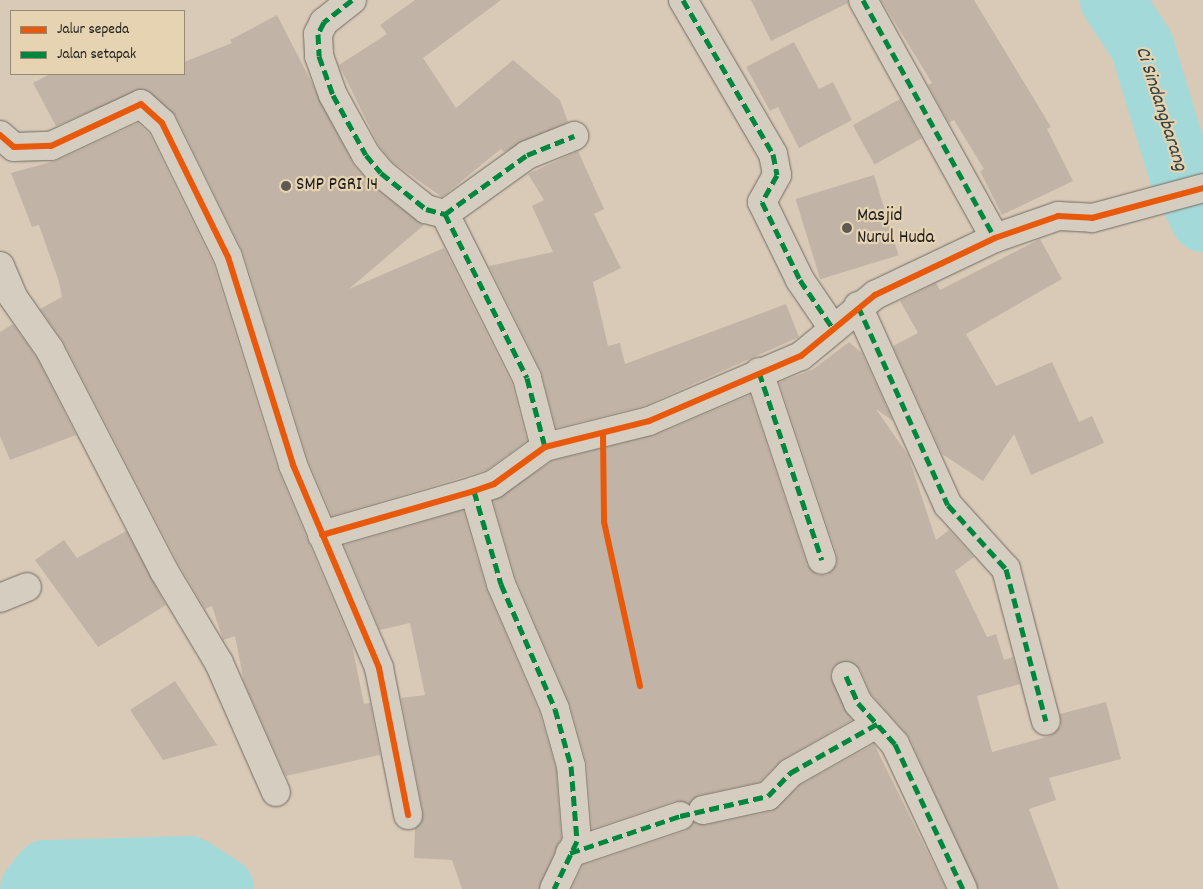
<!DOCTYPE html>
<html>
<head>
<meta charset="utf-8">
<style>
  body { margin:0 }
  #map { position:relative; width:1203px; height:889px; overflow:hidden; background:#d9cab8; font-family:Dekko,sans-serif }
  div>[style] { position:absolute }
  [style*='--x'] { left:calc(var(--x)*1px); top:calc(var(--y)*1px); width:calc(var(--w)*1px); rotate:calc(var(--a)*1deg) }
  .river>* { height:64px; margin:-32px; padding:0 32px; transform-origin:32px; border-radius:32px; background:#a4d9d9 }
  .building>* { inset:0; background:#c1b4a6; transform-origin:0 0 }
  .roads { filter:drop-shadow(0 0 1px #716a62) drop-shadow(0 0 1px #716a62) }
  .minor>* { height:28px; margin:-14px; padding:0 14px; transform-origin:14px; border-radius:14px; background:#d5cdc0 }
  .quiet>* { height:5px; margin-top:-2.5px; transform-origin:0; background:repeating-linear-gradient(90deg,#00873e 0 10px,transparent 0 15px) }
  .cycleway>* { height:6px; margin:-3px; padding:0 3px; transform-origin:3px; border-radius:3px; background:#e8590c }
  .dots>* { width:14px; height:14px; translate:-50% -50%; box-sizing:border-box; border:2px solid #e5d3b1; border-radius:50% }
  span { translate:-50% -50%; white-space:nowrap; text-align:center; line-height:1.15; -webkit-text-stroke:4.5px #e5d3b1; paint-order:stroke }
  .poi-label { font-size:19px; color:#1c1c1c }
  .left { translate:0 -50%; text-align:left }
  .water-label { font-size:20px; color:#334345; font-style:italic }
  .legend { position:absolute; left:10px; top:10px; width:175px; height:65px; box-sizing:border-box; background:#e5d3b1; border:1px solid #958a75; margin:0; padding:6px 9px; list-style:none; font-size:15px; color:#1c1c1c }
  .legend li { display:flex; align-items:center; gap:10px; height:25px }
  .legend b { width:25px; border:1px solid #958a75 }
</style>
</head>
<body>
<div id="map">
  <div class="river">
    <i style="--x:1112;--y:0;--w:55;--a:56.9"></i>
    <i style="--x:1142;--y:46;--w:138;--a:73.1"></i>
    <i style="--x:1182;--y:178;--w:47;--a:63.4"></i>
    <i style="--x:32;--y:889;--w:22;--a:-51"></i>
    <i style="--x:46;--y:872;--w:143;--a:-1.6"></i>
    <i style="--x:189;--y:868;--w:39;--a:32"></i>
  </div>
  <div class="building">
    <i style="clip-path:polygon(415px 0,501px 0,423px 58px,456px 108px,513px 60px,560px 100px,568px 122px,504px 152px,501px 149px,442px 197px,392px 162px,379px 146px,339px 65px,387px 34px,380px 25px)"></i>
    <i style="clip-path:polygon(751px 0,847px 0,848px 3px,771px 41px)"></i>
    <i style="clip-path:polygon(881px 0,974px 0,1051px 127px,1047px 129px,1073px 181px,1002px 215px,980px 171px,984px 169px,954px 120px,949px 123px,928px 85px,932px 83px)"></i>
    <i style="clip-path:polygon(277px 15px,354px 165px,371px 185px,424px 225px,349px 289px,444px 248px,512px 384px,527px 441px,487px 470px,332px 516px,308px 460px,243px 252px,176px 116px,143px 89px,56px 126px,33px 83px,50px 74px,184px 74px,184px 62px,232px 43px,230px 40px)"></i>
    <i style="clip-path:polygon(794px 42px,819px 89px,833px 82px,852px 120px,799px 148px,778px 107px,770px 111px,746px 67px)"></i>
    <i style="left:900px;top:99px;width:45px;height:54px;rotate:61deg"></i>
    <i style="clip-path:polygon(138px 123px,149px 133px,213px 263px,278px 470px,352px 645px,364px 704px,370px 703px,380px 755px,286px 776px,244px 682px,235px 636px,223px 640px,212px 606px,205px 609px,178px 563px,64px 343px,40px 309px,62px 297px,59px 282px,39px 225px,32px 227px,11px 173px,58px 160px)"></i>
    <i style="clip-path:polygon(578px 151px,604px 209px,594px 214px,621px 268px,593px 282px,608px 346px,620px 343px,625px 364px,786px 304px,799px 337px,644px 406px,556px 428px,541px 371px,489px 266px,553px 252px,532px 206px,544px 200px,528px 174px)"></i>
    <i style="left:874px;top:175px;width:84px;height:82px;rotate:73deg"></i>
    <i style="clip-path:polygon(1040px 239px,1062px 279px,966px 334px,996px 386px,1052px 362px,1079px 422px,1092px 416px,1104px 443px,1031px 475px,1014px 434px,983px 481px,942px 454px,893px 346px,918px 333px,900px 301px,936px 283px,940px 290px)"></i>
    <i style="clip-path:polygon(13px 324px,37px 358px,76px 435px,10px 460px,0 436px,0 332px)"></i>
    <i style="clip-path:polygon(849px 342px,862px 353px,893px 421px,876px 409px,908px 455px,936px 540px,949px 530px,974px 557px,955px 571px,987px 637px,996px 634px,1004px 660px,1013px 657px,1020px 684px,977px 696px,992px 752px,1050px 736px,1061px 726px,1060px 714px,1106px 702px,1121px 759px,1049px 778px,1056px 800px,1029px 809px,1059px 889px,978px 889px,909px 737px,871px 694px,860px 669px,848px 661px,834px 666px,830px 675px,852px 720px,782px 760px,760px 782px,700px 795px,689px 804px,675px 801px,592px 829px,587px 765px,570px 705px,516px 579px,493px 501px,552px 461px,655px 435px,750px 395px,807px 565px,818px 575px,827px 575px,837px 564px,837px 555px,779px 382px,812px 370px)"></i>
    <i style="clip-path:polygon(463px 510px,486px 588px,540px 714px,556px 769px,561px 838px,539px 889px,462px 889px,452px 860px,414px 858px,415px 828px,423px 812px,401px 698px,425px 695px,410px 623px,380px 630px,344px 545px)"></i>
    <i style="clip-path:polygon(126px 531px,166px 605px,98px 647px,35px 560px,64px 540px,77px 558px)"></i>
    <i style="clip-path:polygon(175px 681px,217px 745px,163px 760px,130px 710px)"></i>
    <i style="clip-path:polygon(874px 744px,946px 889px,571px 889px,583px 865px,685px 831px,694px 822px,706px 825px,772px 811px,800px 785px)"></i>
  </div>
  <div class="roads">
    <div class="minor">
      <i style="--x:352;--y:0;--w:36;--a:142"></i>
      <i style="--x:324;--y:22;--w:13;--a:117"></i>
      <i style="--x:318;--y:34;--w:22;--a:87"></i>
      <i style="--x:319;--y:56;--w:41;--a:70.3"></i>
      <i style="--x:333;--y:95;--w:68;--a:61.2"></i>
      <i style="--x:366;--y:155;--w:23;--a:50"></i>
      <i style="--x:381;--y:173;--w:58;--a:38.7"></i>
      <i style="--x:426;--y:209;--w:20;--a:15"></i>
      <i style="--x:445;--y:214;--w:183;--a:63.4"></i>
      <i style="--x:527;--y:378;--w:71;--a:75.4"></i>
      <i style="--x:683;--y:0;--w:178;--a:59.7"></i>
      <i style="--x:773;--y:154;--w:21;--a:79"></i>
      <i style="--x:777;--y:175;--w:31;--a:119"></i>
      <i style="--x:762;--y:202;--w:87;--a:64"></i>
      <i style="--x:800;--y:280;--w:57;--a:55.8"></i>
      <i style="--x:863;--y:0;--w:272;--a:61"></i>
      <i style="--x:0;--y:135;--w:18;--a:41"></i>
      <i style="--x:14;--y:147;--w:37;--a:-2"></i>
      <i style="--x:51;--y:146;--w:99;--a:-25"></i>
      <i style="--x:141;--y:104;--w:28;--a:42"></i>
      <i style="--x:162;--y:123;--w:149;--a:63.8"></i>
      <i style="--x:228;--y:257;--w:218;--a:72.6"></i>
      <i style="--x:293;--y:465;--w:220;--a:67"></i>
      <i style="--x:379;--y:668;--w:150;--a:78.8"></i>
      <i style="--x:445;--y:214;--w:101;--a:-35.7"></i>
      <i style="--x:527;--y:155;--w:51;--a:-22"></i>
      <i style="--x:0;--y:266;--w:34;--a:67"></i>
      <i style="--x:13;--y:297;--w:65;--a:55.1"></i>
      <i style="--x:50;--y:350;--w:249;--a:62.7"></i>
      <i style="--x:164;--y:571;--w:107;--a:59.1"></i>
      <i style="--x:219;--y:663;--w:141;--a:66.2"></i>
      <i style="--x:858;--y:306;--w:218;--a:65.7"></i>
      <i style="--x:948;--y:505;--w:86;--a:47.8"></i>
      <i style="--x:1006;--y:569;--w:157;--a:75.3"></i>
      <i style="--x:759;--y:372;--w:198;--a:71.5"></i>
      <i style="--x:474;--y:491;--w:97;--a:73.8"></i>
      <i style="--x:501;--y:584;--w:136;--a:66.6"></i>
      <i style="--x:555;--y:709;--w:59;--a:74.3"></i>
      <i style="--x:571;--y:766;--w:75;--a:85.4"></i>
      <i style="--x:577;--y:841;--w:53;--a:115.6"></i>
      <i style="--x:322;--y:535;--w:158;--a:-16.1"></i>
      <i style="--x:474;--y:491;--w:21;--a:-19"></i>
      <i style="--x:494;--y:484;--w:63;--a:-36"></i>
      <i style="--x:545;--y:447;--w:107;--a:-14"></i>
      <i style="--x:649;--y:421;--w:165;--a:-23.2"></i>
      <i style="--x:801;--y:356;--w:96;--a:-39.5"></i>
      <i style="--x:875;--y:295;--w:133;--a:-25.4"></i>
      <i style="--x:995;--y:238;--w:67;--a:-19.2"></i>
      <i style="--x:1058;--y:216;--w:34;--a:3"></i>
      <i style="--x:1092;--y:218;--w:115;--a:-15.1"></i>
      <i style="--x:0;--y:598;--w:29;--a:-22"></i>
      <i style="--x:846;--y:676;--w:30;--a:66"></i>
      <i style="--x:858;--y:703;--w:55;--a:47.9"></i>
      <i style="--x:895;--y:744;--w:160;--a:64.9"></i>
      <i style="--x:703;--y:810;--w:66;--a:-12.2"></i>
      <i style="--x:768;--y:796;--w:32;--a:-46"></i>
      <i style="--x:790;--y:773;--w:100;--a:-29.4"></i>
      <i style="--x:570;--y:853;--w:116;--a:-18.6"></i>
    </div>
  </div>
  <div class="quiet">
    <i style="--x:352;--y:0;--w:36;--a:142"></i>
    <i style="--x:324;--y:22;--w:13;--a:117"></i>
    <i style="--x:318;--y:34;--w:22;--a:87"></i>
    <i style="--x:319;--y:56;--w:41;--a:70.3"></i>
    <i style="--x:333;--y:95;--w:68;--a:61.2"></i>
    <i style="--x:366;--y:155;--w:23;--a:50"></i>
    <i style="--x:381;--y:173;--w:58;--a:38.7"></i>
    <i style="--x:426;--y:209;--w:20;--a:15"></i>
    <i style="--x:445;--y:214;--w:183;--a:63.4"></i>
    <i style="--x:527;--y:378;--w:71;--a:75.4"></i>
    <i style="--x:683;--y:0;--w:178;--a:59.7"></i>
    <i style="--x:773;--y:154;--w:21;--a:79"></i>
    <i style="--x:777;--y:175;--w:31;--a:119"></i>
    <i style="--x:762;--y:202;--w:87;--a:64"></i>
    <i style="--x:800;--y:280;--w:57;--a:55.8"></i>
    <i style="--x:863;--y:0;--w:272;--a:61"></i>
    <i style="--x:445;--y:214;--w:101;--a:-35.7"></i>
    <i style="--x:527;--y:155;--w:51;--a:-22"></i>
    <i style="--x:858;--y:306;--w:218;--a:65.7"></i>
    <i style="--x:948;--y:505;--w:86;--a:47.8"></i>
    <i style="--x:1006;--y:569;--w:157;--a:75.3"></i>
    <i style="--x:759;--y:372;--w:198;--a:71.5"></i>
    <i style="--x:474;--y:491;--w:97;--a:73.8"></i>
    <i style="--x:501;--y:584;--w:136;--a:66.6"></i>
    <i style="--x:555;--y:709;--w:59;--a:74.3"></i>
    <i style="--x:571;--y:766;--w:75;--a:85.4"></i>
    <i style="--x:577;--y:841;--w:53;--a:115.6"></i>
    <i style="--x:846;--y:676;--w:30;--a:66"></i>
    <i style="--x:858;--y:703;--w:55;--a:47.9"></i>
    <i style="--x:895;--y:744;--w:160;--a:64.9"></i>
    <i style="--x:570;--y:853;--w:116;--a:-18.6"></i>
    <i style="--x:680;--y:816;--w:90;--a:-12.8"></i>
    <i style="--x:768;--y:796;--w:32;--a:-46"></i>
    <i style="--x:790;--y:773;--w:100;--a:-29.4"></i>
  </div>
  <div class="cycleway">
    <i style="--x:0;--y:135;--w:18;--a:41"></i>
    <i style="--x:14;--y:147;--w:37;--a:-2"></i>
    <i style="--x:51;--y:146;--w:99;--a:-25"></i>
    <i style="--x:141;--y:104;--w:28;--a:42"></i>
    <i style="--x:162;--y:123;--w:149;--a:63.8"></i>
    <i style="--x:228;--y:257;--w:218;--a:72.6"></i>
    <i style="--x:293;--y:465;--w:220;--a:67"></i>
    <i style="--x:379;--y:668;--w:150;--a:78.8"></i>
    <i style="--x:603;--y:435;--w:87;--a:89.3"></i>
    <i style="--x:604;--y:522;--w:168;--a:77.6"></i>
    <i style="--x:322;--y:535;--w:158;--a:-16.1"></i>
    <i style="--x:474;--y:491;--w:21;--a:-19"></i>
    <i style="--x:494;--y:484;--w:63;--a:-36"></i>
    <i style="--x:545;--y:447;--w:107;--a:-14"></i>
    <i style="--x:649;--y:421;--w:165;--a:-23.2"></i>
    <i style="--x:801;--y:356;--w:96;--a:-39.5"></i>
    <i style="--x:875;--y:295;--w:133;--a:-25.4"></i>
    <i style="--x:995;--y:238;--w:67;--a:-19.2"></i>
    <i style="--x:1058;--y:216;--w:34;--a:3"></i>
    <i style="--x:1092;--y:218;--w:115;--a:-15.1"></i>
  </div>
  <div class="dots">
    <i style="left:286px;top:186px;background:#5e5953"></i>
    <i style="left:847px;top:228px;background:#5e5953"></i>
  </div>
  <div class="poi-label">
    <span class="left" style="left:296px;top:186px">SMP PGRI 14</span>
    <span class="left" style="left:857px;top:228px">Masjid<br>Nurul Huda</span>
  </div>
  <div class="water-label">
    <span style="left:1160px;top:109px;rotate:72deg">Ci Sindangbarang</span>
  </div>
  <ul class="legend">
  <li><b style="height:6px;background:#e8590c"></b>Jalur sepeda</li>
  <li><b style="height:6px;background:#00873e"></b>Jalan setapak</li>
  </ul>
</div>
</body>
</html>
